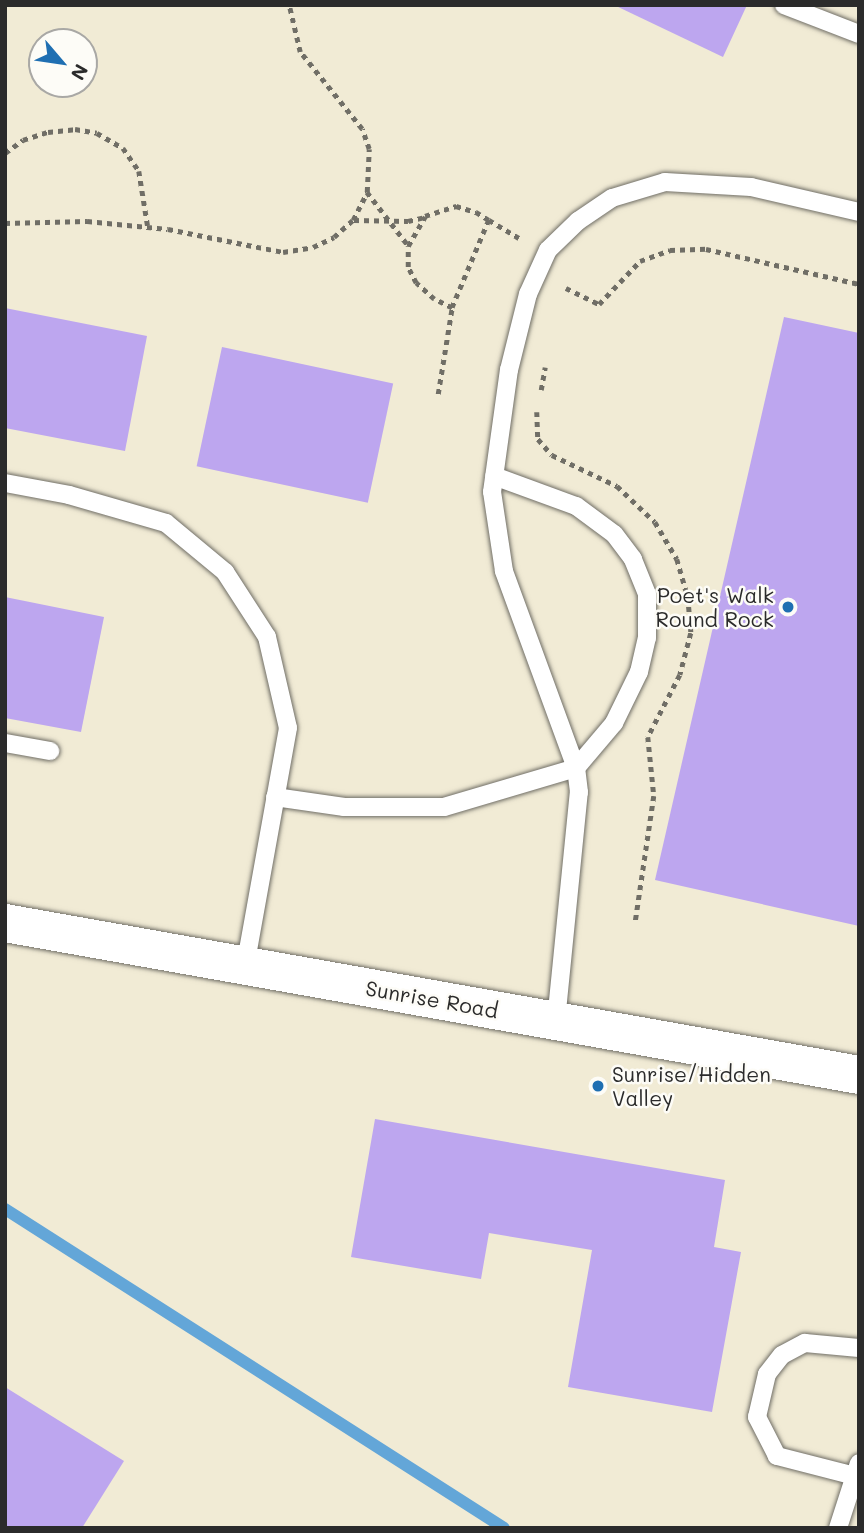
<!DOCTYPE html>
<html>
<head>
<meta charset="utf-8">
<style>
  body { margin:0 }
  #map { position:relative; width:864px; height:1533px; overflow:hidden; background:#f1ebd5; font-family:Mali,sans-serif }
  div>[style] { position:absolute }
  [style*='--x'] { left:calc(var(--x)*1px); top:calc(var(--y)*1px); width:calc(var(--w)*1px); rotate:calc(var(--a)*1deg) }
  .stream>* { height:12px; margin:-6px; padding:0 6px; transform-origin:6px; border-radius:6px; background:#63a6d8 }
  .building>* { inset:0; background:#bda6ef; transform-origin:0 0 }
  .path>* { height:4.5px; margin-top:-2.25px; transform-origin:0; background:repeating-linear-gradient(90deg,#706e66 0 5px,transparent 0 10px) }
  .roads { filter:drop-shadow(0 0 2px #706e66) drop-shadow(0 0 2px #706e66) }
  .lane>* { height:18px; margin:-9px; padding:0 9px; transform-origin:9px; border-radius:9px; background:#fff }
  .secondary>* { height:38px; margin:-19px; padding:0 19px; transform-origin:19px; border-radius:19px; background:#fff }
  .dots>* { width:19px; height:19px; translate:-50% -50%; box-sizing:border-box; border:4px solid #fdfcf7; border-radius:50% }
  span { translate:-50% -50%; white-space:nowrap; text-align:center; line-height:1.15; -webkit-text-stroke:5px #fdfcf7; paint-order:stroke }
  .poi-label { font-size:21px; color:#2b2b2b }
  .right { translate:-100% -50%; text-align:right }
  .left { translate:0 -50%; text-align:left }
  .street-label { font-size:21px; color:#2b2b2b }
  .frame { position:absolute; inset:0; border:7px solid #2b2b2b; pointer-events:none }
  .north { position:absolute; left:28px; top:28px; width:70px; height:70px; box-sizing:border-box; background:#fdfcf7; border:2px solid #a9a8a5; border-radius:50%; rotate:119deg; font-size:19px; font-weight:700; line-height:28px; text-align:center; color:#2b2b2b }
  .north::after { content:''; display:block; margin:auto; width:24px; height:32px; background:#1f6fb2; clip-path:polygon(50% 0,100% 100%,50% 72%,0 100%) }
</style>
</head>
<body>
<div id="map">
  <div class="stream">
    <i style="--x:5;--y:1209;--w:592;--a:32.59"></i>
  </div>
  <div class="building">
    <i style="clip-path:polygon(614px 5px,747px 5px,723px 57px)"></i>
    <i style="clip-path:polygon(5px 308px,147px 336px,125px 451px,5px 428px)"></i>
    <i style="clip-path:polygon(784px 317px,859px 333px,859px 926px,655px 880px)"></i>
    <i style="left:222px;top:347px;width:175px;height:122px;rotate:12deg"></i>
    <i style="clip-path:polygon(5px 597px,104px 617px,81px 732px,5px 718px)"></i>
    <i style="clip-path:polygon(375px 1119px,725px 1180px,714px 1247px,741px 1252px,712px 1412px,568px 1387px,592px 1250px,489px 1233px,481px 1279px,351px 1257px)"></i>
    <i style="clip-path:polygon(5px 1387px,124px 1461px,82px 1528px,5px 1528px)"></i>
  </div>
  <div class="path">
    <i style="--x:5;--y:153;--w:22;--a:-36"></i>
    <i style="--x:23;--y:140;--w:26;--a:-18"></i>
    <i style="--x:48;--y:132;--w:27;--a:-6"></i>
    <i style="--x:75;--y:129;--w:22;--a:10"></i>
    <i style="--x:97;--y:133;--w:30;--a:30"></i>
    <i style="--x:123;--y:148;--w:28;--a:55"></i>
    <i style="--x:139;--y:171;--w:57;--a:80.9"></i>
    <i style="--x:367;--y:192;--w:67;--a:52.3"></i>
    <i style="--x:354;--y:220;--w:54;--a:1.1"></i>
    <i style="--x:408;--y:221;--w:17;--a:-13"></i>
    <i style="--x:489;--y:220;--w:95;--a:112.8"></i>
    <i style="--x:452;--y:308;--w:20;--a:-153"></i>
    <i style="--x:434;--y:299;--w:24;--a:-138"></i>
    <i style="--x:416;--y:283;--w:18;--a:-117"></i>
    <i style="--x:408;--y:267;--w:21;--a:-90"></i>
    <i style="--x:408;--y:246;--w:34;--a:-60"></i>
    <i style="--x:425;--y:216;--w:33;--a:-18"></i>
    <i style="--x:456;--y:206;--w:21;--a:17"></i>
    <i style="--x:476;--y:212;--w:15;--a:32"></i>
    <i style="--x:489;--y:220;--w:35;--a:31"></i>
    <i style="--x:5;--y:223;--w:82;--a:-1.4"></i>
    <i style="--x:87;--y:221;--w:81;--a:5.6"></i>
    <i style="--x:168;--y:229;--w:117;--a:11.3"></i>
    <i style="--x:283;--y:252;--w:30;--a:-9"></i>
    <i style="--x:313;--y:247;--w:23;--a:-25"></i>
    <i style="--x:334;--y:237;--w:25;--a:-42"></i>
    <i style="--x:353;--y:220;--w:31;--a:-63"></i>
    <i style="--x:367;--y:192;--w:43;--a:-87.3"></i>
    <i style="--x:369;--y:149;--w:21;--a:-109"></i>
    <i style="--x:362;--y:129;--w:99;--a:-128.8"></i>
    <i style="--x:300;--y:52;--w:48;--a:-103.2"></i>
    <i style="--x:566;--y:288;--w:37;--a:26"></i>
    <i style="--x:599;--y:304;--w:59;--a:-46.4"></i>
    <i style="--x:640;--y:261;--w:32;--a:-20"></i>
    <i style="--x:670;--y:250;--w:36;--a:-2"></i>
    <i style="--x:706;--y:249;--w:157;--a:12.9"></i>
    <i style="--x:541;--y:390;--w:23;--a:-80"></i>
    <i style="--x:438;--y:394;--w:87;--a:-80.8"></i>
    <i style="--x:537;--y:412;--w:27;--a:88"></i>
    <i style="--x:538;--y:439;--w:21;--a:49"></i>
    <i style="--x:552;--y:455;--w:72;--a:25.5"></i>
    <i style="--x:617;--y:486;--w:52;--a:43.5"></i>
    <i style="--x:655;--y:522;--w:43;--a:59.3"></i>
    <i style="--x:677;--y:559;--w:40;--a:74"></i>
    <i style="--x:688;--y:597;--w:36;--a:85"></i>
    <i style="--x:691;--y:633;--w:43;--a:104.7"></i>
    <i style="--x:680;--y:675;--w:70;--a:117.3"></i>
    <i style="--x:648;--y:737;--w:59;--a:84.2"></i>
    <i style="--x:654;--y:796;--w:129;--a:98.4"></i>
  </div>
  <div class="roads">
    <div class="lane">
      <i style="--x:784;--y:5;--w:80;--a:21.1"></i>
      <i style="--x:5;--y:483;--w:65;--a:10.6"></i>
      <i style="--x:69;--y:495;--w:101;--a:16.1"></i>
      <i style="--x:166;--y:523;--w:77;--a:39.7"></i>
      <i style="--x:225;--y:572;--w:77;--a:57.1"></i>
      <i style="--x:267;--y:637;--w:93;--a:77"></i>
      <i style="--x:288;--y:728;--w:242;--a:100.2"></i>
      <i style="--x:5;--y:743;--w:46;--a:10.1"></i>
      <i style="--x:275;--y:797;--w:70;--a:8.2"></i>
      <i style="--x:344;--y:807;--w:100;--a:0"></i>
      <i style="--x:444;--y:807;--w:138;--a:-16.5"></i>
      <i style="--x:576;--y:768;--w:59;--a:-49.8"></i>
      <i style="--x:614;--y:723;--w:57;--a:-63.9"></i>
      <i style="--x:639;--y:672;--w:35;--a:-77"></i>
      <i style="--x:647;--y:638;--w:44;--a:-90"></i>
      <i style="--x:647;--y:594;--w:38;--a:-112"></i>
      <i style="--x:633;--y:559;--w:31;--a:-127"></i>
      <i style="--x:614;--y:534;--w:47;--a:-143.6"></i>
      <i style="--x:576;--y:506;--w:87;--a:-159.9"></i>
      <i style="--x:556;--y:1021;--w:230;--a:-84.3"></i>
      <i style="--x:579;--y:792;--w:24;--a:-97"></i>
      <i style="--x:576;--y:768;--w:210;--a:-110.1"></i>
      <i style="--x:504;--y:571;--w:80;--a:-98.6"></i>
      <i style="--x:492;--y:492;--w:123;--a:-82.1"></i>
      <i style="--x:509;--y:370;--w:78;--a:-76"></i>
      <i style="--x:528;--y:294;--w:48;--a:-65.6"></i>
      <i style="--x:548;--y:250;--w:42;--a:-44"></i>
      <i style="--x:578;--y:221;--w:41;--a:-34.1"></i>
      <i style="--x:612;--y:198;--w:55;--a:-16.8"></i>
      <i style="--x:665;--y:182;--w:86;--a:3.3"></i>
      <i style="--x:751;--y:187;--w:111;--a:13"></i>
      <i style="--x:855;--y:1476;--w:81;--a:-165.6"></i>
      <i style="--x:777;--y:1456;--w:44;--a:-117.1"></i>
      <i style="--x:757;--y:1417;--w:44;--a:-76.9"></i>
      <i style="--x:767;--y:1374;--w:24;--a:-52"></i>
      <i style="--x:782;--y:1355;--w:26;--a:-28"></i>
      <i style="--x:805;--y:1343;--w:54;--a:5.3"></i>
      <i style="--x:838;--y:1528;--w:68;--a:-72.1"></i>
    </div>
    <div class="secondary">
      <i style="--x:5;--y:923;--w:867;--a:10.09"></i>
    </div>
  </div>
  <div class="dots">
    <i style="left:788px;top:607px;background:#1f6fb2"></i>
    <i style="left:598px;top:1086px;background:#1f6fb2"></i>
  </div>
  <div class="poi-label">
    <span class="right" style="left:774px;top:607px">Poet's Walk<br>Round Rock</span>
    <span class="left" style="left:612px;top:1086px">Sunrise/Hidden<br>Valley</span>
  </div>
  <div class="street-label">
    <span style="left:432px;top:999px;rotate:10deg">Sunrise Road</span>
  </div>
  <div class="frame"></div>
  <div class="north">N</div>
</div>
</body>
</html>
